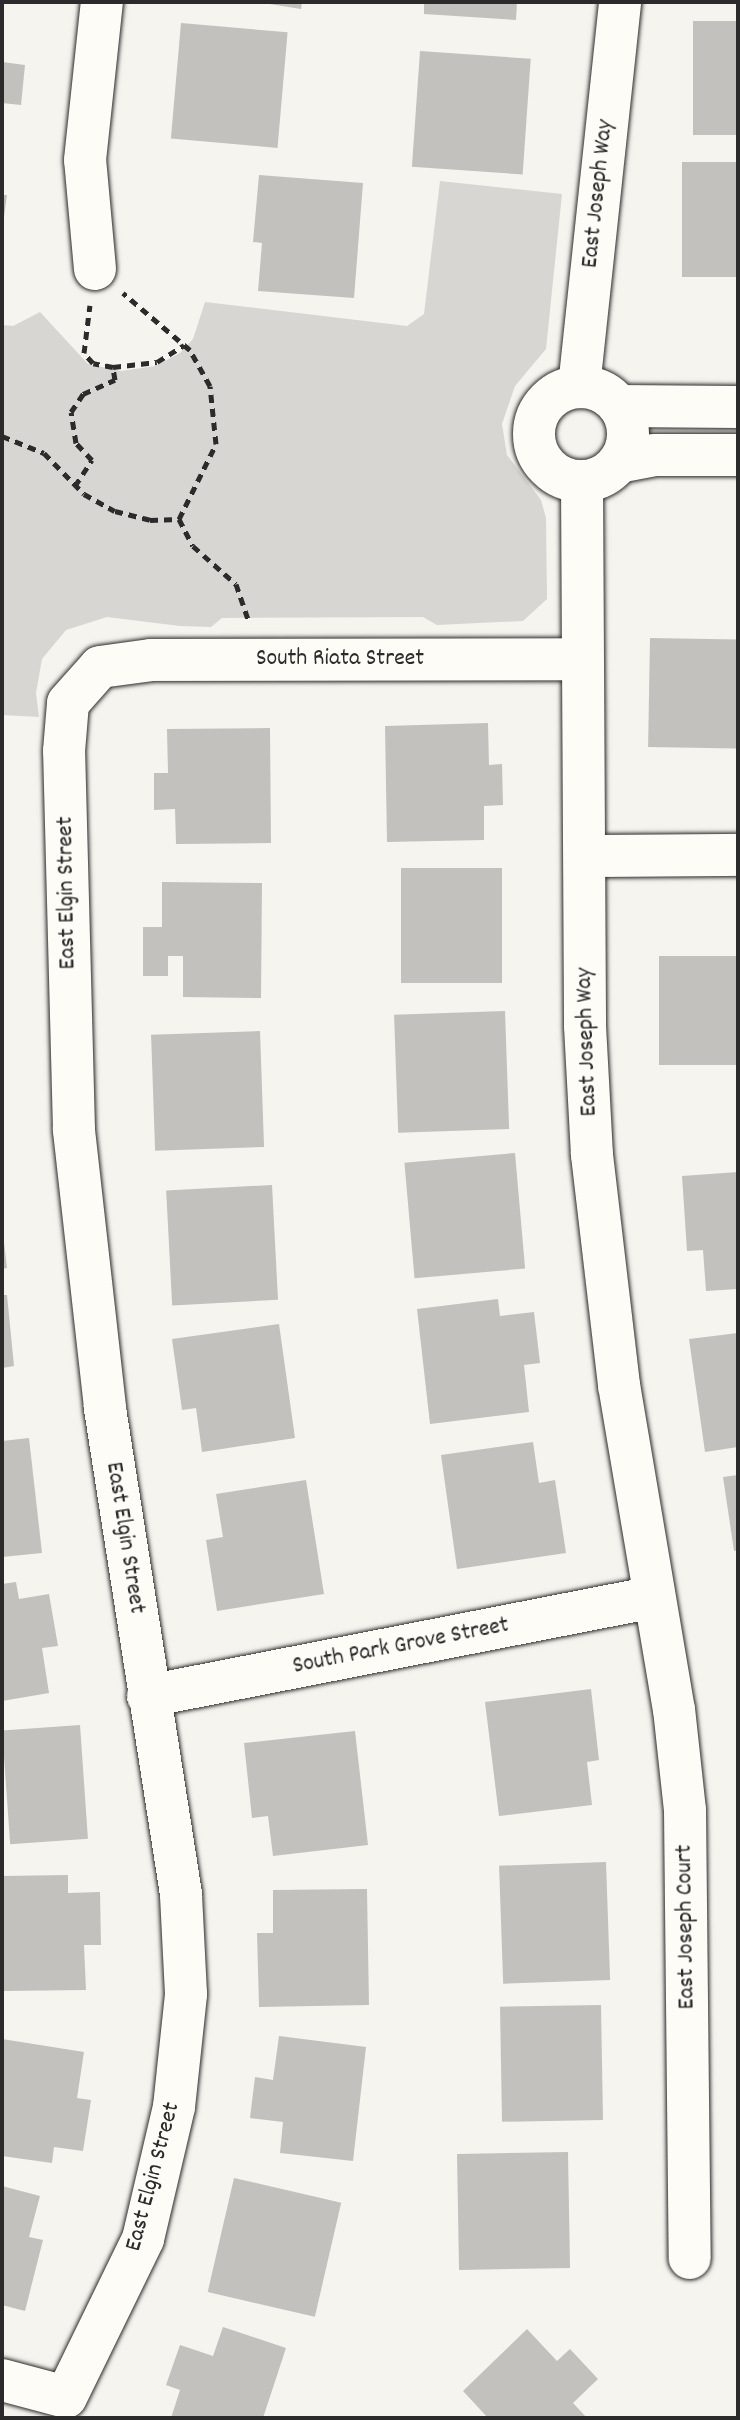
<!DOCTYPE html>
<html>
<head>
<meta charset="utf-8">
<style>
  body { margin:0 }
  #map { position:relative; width:740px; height:2420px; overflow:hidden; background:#f5f4ef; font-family:Dekko,sans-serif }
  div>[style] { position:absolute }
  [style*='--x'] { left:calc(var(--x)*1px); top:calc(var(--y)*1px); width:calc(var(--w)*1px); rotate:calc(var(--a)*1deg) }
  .green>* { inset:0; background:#d7d6d2 }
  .building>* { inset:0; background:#c2c1be; transform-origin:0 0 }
  .path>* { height:5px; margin-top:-2.5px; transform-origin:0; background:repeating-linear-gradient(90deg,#2b2b2b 0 8px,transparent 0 14px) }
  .roads { filter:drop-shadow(0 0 2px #2b2b2b) drop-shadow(0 0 2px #2b2b2b) }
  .minor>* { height:42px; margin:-21px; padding:0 21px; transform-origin:21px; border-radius:21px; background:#fdfcf7 }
  .minor>.ring { margin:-21px; padding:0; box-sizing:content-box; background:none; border:42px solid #fdfcf7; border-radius:50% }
  span { translate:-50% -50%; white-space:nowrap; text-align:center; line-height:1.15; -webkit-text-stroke:8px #fdfcf7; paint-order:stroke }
  .street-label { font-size:24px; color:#2b2b2b }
  .frame { position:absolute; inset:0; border:4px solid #2b2b2b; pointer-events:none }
</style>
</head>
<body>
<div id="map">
  <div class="green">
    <i style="clip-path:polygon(440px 181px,562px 194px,546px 349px,515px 386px,502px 424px,507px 455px,541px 500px,546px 518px,547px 599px,523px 621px,437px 625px,423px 617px,222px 618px,211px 627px,180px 626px,107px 617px,66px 630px,42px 659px,36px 693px,39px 717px,2px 715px,2px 325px,13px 326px,40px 312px,88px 364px,121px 371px,155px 366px,180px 353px,193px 339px,205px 302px,407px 326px,424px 314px)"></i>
  </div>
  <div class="building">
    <i style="clip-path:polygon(257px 2px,302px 2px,301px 9px)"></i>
    <i style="clip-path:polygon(424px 2px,517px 2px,516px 20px,424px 14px)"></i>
    <i style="left:738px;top:21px;width:114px;height:45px;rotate:90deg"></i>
    <i style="left:181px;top:23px;width:107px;height:116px;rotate:5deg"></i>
    <i style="left:420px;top:51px;width:111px;height:116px;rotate:4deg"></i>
    <i style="clip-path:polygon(2px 62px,25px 65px,21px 105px,2px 103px)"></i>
    <i style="left:682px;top:162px;width:56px;height:115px"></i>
    <i style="clip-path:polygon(259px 175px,363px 183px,354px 298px,258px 291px,262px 243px,253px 242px)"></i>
    <i style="clip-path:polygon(2px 195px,7px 195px,4px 217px,2px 217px)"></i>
    <i style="left:650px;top:638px;width:88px;height:109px;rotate:1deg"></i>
    <i style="clip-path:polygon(488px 723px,489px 765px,502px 764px,503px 805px,484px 806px,484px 840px,387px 842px,385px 726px)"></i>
    <i style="clip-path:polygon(270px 728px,271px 843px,176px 844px,175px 809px,154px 810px,154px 773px,168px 773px,167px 729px)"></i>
    <i style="left:401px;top:868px;width:101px;height:115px"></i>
    <i style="clip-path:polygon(162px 882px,262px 883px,261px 998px,183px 997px,183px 956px,168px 956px,168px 976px,143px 976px,143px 927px,162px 927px)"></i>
    <i style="left:738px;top:956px;width:109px;height:79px;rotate:90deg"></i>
    <i style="left:505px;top:1011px;width:118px;height:111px;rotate:88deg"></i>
    <i style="left:260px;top:1031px;width:116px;height:109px;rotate:88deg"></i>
    <i style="left:515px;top:1153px;width:116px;height:111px;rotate:85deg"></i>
    <i style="clip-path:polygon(738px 1172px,738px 1289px,706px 1291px,703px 1250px,687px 1251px,682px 1176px)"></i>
    <i style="left:272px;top:1185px;width:115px;height:106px;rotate:87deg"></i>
    <i style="clip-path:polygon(2px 1225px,7px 1268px,2px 1269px)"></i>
    <i style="clip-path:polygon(2px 1295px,7px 1295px,14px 1366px,2px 1368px)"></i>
    <i style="clip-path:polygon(498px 1299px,500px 1316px,534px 1312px,540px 1363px,524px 1365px,529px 1412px,430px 1424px,417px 1309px)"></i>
    <i style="clip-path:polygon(279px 1324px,295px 1438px,202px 1452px,196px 1408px,182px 1410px,172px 1339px)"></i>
    <i style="clip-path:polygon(738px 1333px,738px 1447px,705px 1452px,689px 1339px)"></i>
    <i style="clip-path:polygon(29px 1438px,42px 1553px,2px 1557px,2px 1441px)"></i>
    <i style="clip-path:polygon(533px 1442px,539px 1483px,555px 1480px,566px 1553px,457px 1569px,441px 1455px)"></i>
    <i style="clip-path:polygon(738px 1475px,738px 1550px,734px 1551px,723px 1477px)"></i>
    <i style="clip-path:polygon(306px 1480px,324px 1594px,217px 1611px,206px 1540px,223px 1537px,216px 1494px)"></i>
    <i style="clip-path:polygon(16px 1582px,19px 1599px,49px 1594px,58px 1646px,42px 1648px,49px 1693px,2px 1701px,2px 1584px)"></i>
    <i style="clip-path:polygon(591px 1689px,599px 1760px,587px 1762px,592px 1805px,499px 1816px,485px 1702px)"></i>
    <i style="left:80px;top:1725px;width:114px;height:78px;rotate:86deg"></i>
    <i style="clip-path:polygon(355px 1731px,368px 1845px,273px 1856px,268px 1816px,252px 1818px,244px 1743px)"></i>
    <i style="left:606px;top:1862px;width:118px;height:107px;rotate:88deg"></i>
    <i style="clip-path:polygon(68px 1875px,68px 1893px,100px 1892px,101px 1945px,84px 1945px,86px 1990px,2px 1991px,2px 1876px)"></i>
    <i style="clip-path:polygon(367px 1889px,369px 2005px,259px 2007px,257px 1933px,273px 1933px,273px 1890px)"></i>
    <i style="left:601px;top:2005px;width:115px;height:101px;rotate:89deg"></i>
    <i style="clip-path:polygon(279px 2036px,366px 2047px,353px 2161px,280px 2153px,283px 2122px,250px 2118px,255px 2077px,273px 2080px)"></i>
    <i style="clip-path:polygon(2px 2039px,84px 2052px,77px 2098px,91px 2100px,83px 2151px,54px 2147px,52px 2163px,2px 2156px)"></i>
    <i style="left:568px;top:2152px;width:116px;height:111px;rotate:89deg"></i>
    <i style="left:234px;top:2178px;width:110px;height:117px;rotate:13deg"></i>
    <i style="clip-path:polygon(2px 2186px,40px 2196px,29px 2237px,43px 2240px,25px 2311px,2px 2305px)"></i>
    <i style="clip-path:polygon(223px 2327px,286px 2348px,263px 2418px,171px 2418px,180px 2390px,166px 2385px,180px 2345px,213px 2356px)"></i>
    <i style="clip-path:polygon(527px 2329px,557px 2361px,570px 2349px,598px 2379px,573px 2403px,587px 2418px,488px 2418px,463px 2391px)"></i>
  </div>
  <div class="path">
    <i style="--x:113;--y:367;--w:44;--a:-6.5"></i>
    <i style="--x:157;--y:362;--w:32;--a:-32"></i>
    <i style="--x:2;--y:436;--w:45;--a:22"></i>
    <i style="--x:44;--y:453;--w:57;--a:45.7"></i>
    <i style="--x:84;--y:494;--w:35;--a:29"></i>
    <i style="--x:115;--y:511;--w:36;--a:14"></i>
    <i style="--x:150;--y:520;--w:29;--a:-2"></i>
    <i style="--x:179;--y:519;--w:84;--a:-63.7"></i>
    <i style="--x:216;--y:444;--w:58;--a:-95.9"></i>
    <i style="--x:210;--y:386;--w:41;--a:-119.1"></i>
    <i style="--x:190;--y:350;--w:88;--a:-139.6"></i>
    <i style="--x:75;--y:486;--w:31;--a:-57"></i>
    <i style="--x:92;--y:460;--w:23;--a:-133"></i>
    <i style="--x:76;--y:443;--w:31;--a:-99"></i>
    <i style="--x:71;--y:412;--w:22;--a:-56"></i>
    <i style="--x:83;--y:394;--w:35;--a:-24"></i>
    <i style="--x:115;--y:380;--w:13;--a:-99"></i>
    <i style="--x:113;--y:367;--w:20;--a:-169"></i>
    <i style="--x:93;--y:363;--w:13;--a:-132"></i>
    <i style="--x:84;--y:353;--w:48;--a:-82.9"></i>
    <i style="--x:179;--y:519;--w:30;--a:63"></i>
    <i style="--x:193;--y:546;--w:57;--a:41.5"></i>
    <i style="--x:236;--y:584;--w:40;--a:71.1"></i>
  </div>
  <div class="roads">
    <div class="minor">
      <i style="--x:95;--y:269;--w:109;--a:-95.2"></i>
      <i style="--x:85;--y:160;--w:159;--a:-83.9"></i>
      <i class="ring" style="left:534px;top:387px;width:52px;height:52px"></i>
      <i style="--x:579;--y:387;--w:387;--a:-83.9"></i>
      <i style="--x:619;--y:406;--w:119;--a:0.5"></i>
      <i style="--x:619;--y:462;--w:36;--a:-11"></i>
      <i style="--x:654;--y:455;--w:84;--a:0"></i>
      <i style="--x:582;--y:482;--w:544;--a:89.68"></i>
      <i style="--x:585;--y:1026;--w:129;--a:86.9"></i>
      <i style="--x:592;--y:1155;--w:232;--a:83.3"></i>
      <i style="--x:619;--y:1385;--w:329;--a:80.4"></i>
      <i style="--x:674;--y:1709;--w:102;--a:83.8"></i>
      <i style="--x:685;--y:1810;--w:448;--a:89.4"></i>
      <i style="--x:587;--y:856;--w:151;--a:-0.4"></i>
      <i style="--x:148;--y:1696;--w:516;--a:-11.07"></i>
      <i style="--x:2;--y:2380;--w:66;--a:14.9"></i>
      <i style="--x:66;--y:2397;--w:176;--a:-64"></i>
      <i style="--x:143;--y:2239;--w:136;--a:-76.8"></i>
      <i style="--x:174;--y:2107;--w:114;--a:-83.9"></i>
      <i style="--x:186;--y:1994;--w:100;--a:-92.9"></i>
      <i style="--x:181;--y:1894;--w:493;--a:-98.9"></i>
      <i style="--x:105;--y:1407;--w:279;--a:-96.4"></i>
      <i style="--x:74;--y:1130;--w:379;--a:-91.5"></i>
      <i style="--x:64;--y:751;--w:48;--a:-85.2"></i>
      <i style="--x:68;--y:703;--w:48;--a:-48.4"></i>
      <i style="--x:100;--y:667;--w:51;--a:-7.8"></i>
      <i style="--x:151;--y:660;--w:430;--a:-0.1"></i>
    </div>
  </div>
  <div class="street-label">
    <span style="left:599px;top:194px;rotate:-84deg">East Joseph Way</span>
    <span style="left:340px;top:660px">South Riata Street</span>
    <span style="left:68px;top:893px;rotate:-91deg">East Elgin Street</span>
    <span style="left:588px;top:1042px;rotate:-92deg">East Joseph Way</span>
    <span style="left:124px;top:1538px;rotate:81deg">East Elgin Street</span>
    <span style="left:401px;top:1647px;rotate:-11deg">South Park Grove Street</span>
    <span style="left:687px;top:1927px;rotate:-91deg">East Joseph Court</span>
    <span style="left:154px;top:2177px;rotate:-75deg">East Elgin Street</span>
  </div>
  <div class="frame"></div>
</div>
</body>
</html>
